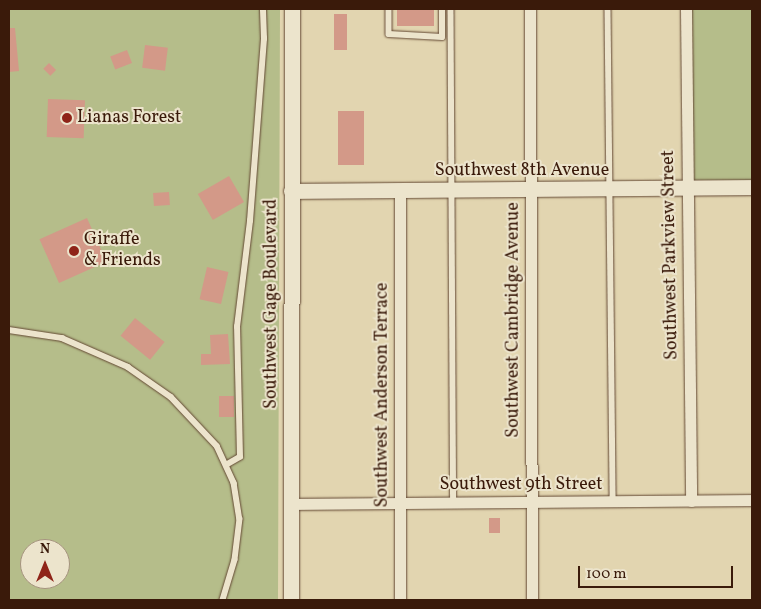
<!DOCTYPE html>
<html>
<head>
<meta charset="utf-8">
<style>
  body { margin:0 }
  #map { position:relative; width:761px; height:609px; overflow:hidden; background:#e2d5b0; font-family:Vollkorn,serif }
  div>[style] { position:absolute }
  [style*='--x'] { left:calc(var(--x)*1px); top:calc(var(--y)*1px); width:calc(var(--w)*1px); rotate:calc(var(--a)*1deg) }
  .green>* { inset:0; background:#b5bd8a; transform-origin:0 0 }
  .building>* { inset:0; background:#d39988; transform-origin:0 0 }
  .roads { filter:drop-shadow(0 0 1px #644934) drop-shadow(0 0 1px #644934) }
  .lane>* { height:5.5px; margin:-2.75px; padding:0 2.75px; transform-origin:2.75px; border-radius:2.75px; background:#ece4cc }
  .street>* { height:11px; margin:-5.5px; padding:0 5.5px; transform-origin:5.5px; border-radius:5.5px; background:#ece4cc }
  .secondary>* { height:15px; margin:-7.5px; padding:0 7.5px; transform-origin:7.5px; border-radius:7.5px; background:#ece4cc }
  .dots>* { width:14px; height:14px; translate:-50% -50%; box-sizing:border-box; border:2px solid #ece4cc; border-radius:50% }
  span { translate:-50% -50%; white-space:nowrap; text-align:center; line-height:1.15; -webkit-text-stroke:4px #ece4cc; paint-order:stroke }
  .poi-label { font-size:18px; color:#3a1a0a }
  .left { translate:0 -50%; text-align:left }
  .street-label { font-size:18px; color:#3a1a0a }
  .frame { position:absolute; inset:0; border:10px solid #3a1a0a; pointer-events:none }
  .north { position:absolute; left:20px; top:539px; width:50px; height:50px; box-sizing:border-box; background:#ece4cc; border:1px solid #a5937e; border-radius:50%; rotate:0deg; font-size:14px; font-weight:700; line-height:20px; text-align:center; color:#3a1a0a }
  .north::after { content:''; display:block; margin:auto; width:18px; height:22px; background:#8f2418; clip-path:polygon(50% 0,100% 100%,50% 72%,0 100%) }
  .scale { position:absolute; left:578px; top:566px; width:155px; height:22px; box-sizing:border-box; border:2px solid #3a1a0a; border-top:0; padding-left:6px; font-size:15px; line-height:18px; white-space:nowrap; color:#3a1a0a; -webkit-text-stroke:4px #ece4cc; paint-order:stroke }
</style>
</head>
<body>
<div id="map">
  <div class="green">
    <i style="clip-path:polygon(evenodd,9px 9px,280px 9px,278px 600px,9px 600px,9px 9px,30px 549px,60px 549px,60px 579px,30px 579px,30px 549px)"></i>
    <i style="left:691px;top:9px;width:61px;height:171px"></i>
  </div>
  <div class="building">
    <i style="left:397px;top:9px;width:37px;height:17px"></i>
    <i style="left:334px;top:14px;width:13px;height:36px"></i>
    <i style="clip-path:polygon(9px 28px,15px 28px,19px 71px,9px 72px)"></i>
    <i style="left:145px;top:45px;width:23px;height:23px;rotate:7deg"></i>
    <i style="left:127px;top:50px;width:14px;height:18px;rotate:69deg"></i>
    <i style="left:49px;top:63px;width:10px;height:8px;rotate:45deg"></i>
    <i style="left:48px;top:99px;width:37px;height:38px;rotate:2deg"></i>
    <i style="left:338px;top:111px;width:26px;height:54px"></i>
    <i style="left:229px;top:176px;width:30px;height:36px;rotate:60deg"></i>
    <i style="left:169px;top:192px;width:13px;height:16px;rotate:86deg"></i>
    <i style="left:87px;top:218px;width:48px;height:52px;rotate:66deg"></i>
    <i style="left:207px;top:267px;width:22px;height:33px;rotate:13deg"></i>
    <i style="left:135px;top:318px;width:38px;height:23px;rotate:39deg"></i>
    <i style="clip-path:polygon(228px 334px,230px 364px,201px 365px,201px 354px,211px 354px,210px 335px)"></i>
    <i style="left:234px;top:396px;width:21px;height:15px;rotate:90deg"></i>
    <i style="left:489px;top:518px;width:11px;height:15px"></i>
  </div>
  <div class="roads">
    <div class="lane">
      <i style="--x:389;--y:9;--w:25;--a:90"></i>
      <i style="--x:389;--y:34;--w:53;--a:3.2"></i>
      <i style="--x:442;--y:37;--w:28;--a:-90"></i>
      <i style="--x:451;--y:9;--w:494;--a:89.7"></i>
      <i style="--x:608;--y:9;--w:492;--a:89.4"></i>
      <i style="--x:9;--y:330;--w:54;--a:8.6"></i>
      <i style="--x:62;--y:338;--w:72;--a:23.7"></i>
      <i style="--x:128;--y:367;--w:52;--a:34.9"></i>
      <i style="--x:171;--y:397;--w:67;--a:46.8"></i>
      <i style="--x:217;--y:446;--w:41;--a:65.3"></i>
      <i style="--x:234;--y:483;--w:36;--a:81"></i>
      <i style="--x:240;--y:519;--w:41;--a:97"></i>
      <i style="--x:235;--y:560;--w:42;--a:106.7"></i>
      <i style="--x:226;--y:465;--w:16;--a:-30"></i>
      <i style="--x:240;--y:457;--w:130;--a:-91.3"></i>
      <i style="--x:237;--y:327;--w:107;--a:-83"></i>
      <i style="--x:250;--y:221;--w:183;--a:-85.6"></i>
      <i style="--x:264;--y:39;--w:30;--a:-92"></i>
    </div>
    <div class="street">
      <i style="--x:530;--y:9;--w:591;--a:89.81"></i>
      <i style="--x:686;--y:9;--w:492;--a:89.4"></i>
      <i style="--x:291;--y:504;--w:461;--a:-0.5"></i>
      <i style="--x:400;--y:600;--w:410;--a:-90"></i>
    </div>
    <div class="secondary">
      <i style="--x:291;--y:191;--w:461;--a:-0.5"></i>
      <i style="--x:291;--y:600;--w:591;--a:-89.9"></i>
    </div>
  </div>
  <div class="dots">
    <i style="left:67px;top:118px;background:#8f2418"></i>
    <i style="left:74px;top:251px;background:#8f2418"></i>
  </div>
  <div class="poi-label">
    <span class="left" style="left:77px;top:118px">Lianas Forest</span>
    <span class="left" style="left:84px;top:251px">Giraffe<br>&amp; Friends</span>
  </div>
  <div class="street-label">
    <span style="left:522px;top:171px">Southwest 8th Avenue</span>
    <span style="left:671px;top:255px;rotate:-91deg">Southwest Parkview Street</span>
    <span style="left:272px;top:304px;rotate:-90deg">Southwest Gage Boulevard</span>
    <span style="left:514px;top:320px;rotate:-90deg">Southwest Cambridge Avenue</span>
    <span style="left:383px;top:395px;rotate:-90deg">Southwest Anderson Terrace</span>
    <span style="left:521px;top:485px">Southwest 9th Street</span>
  </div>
  <div class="frame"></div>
  <div class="north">N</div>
  <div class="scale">100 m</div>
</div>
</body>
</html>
